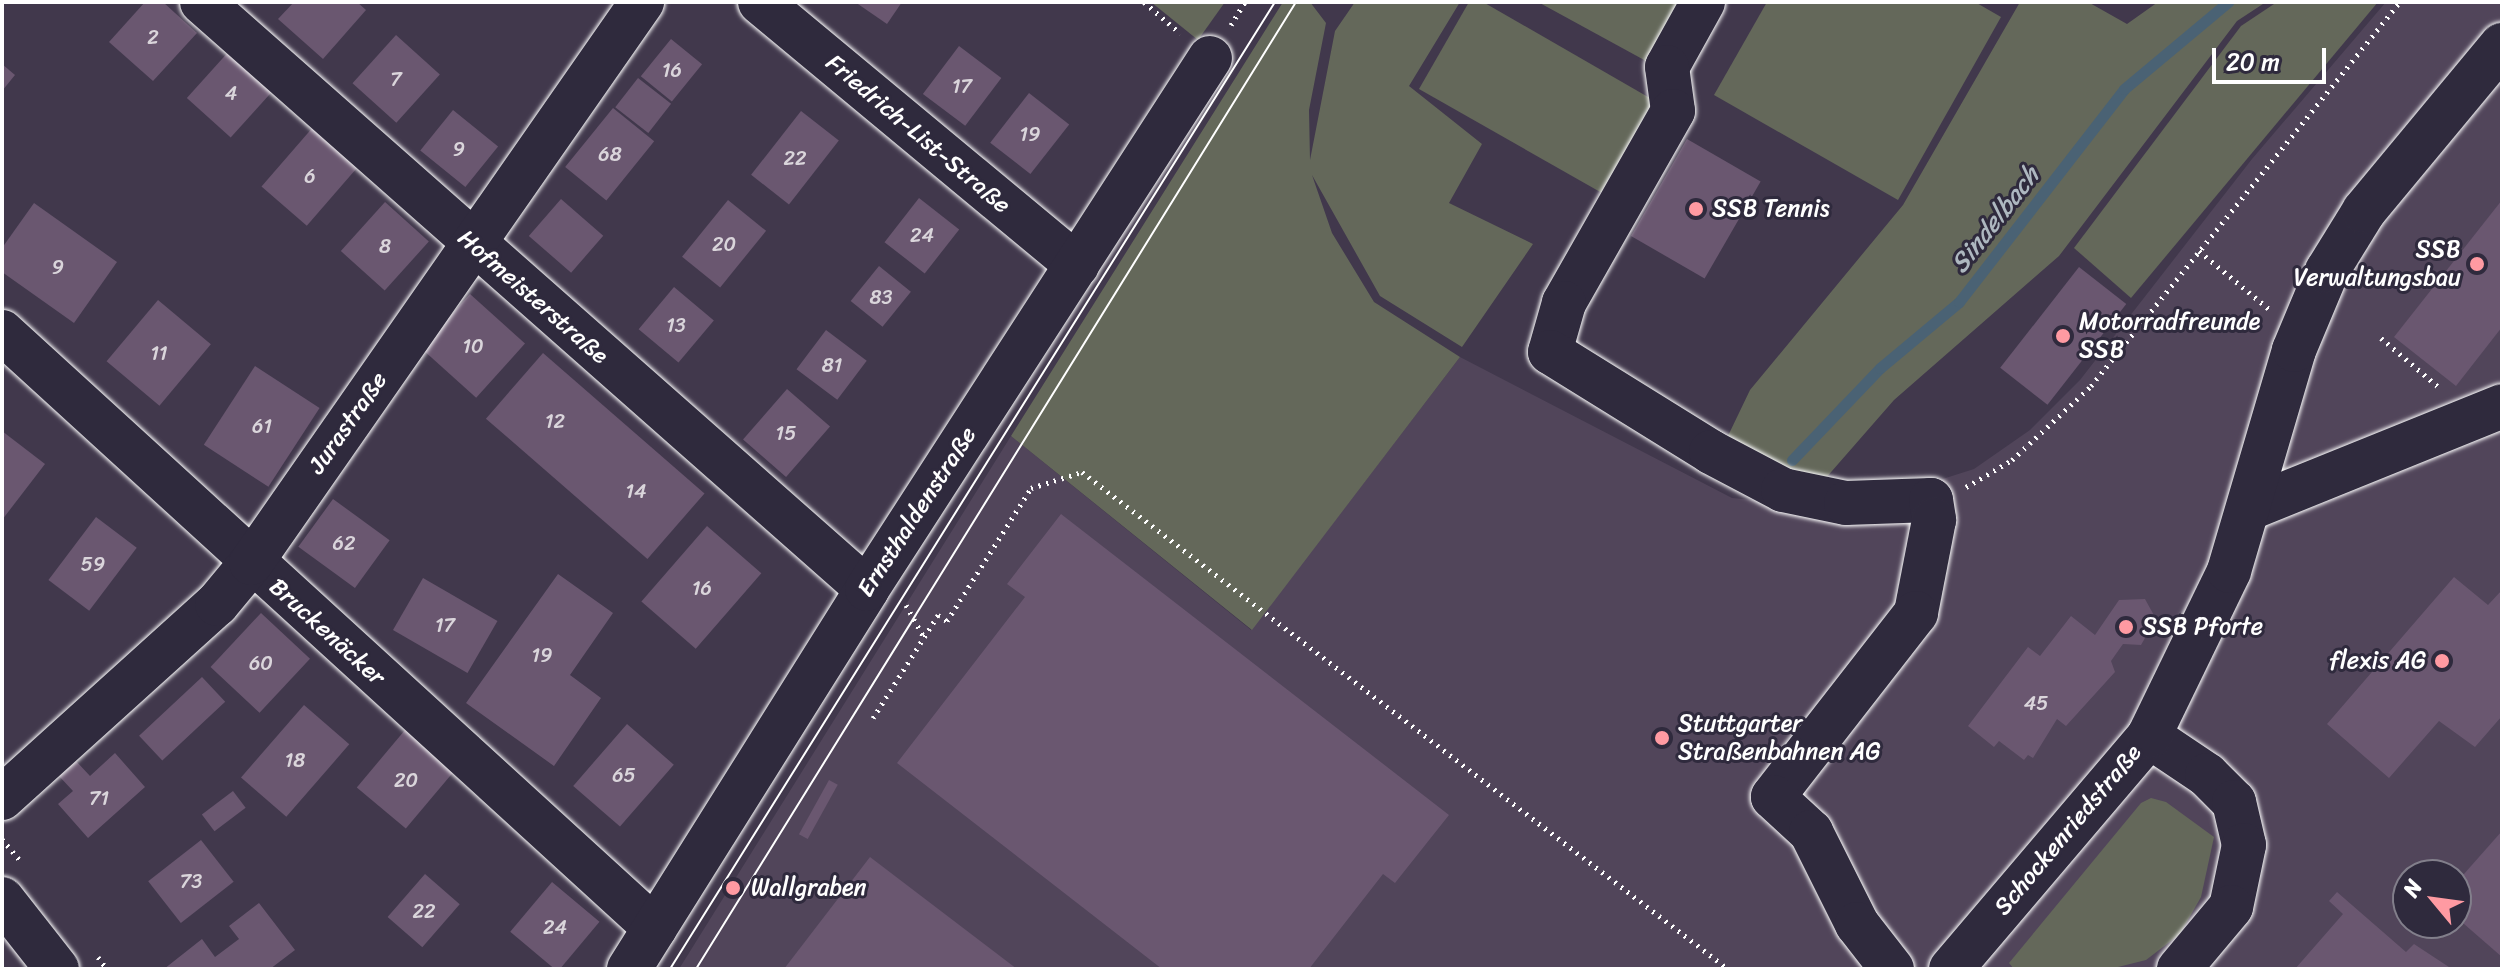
<!DOCTYPE html>
<html>
<head>
<meta charset="utf-8">
<style>
  body { margin:0 }
  #map { position:relative; width:2504px; height:971px; overflow:hidden; background:#41384c; font-family:Sriracha,sans-serif }
  div>[style] { position:absolute }
  [style*='--x'] { left:calc(var(--x)*1px); top:calc(var(--y)*1px); width:calc(var(--w)*1px); rotate:calc(var(--a)*1deg) }
  .built>* { inset:0; background:#51455a }
  .green>* { inset:0; background:#64685a }
  .stream>* { height:11px; margin:-5.5px; padding:0 5.5px; transform-origin:5.5px; border-radius:5.5px; background:#4a6274 }
  .building>* { inset:0; background:#6a5770; transform-origin:0 0 }
  .path>* { height:5px; margin-top:-2.5px; transform-origin:0; background:repeating-linear-gradient(90deg,#fff 0 2px,transparent 0 8px) }
  .roads { filter:drop-shadow(0 0 2px #fff) drop-shadow(0 0 2px #fff) }
  .minor>* { height:44px; margin:-22px; padding:0 22px; transform-origin:22px; border-radius:22px; background:#2f2a3d }
  .tram>* { height:2px; margin:-1px; padding:0 1px; transform-origin:1px; border-radius:1px; background:#fff }
  .dots>* { width:22px; height:22px; translate:-50% -50%; box-sizing:border-box; border:4px solid #2f2a3d; border-radius:50% }
  span { translate:-50% -50%; white-space:nowrap; text-align:center; line-height:1.15; -webkit-text-stroke:6px #2f2a3d; paint-order:stroke }
  .number-label { font-size:20px; color:#dad5db }
  .number-label span { -webkit-text-stroke-width:0 }
  .street-label { font-size:24px; color:#fff }
  .poi-label { font-size:24px; color:#fff }
  .left { translate:0 -50%; text-align:left }
  .right { translate:-100% -50%; text-align:right }
  .water-label { font-size:26px; color:#aeb8c0; font-style:italic }
  .frame { position:absolute; inset:0; border:4px solid #fff; pointer-events:none }
  .north { position:absolute; left:2392px; top:859px; width:80px; height:80px; box-sizing:border-box; background:#2f2a3d; border:2px solid #827f8b; border-radius:50%; rotate:299deg; font-size:22px; font-weight:700; line-height:32px; text-align:center; color:#fff }
  .north::after { content:''; display:block; margin:auto; width:28px; height:36px; background:#ff9aa2; clip-path:polygon(50% 0,100% 100%,50% 72%,0 100%) }
  .scale { position:absolute; left:2212px; top:48px; width:114px; height:36px; box-sizing:border-box; border:4px solid #fff; border-top:0; padding-left:10px; font-size:24px; line-height:28px; white-space:nowrap; color:#fff; -webkit-text-stroke:6px #2f2a3d; paint-order:stroke }
</style>
</head>
<body>
<div id="map">
  <div class="built">
    <i style="clip-path:polygon(evenodd,2386px 2px,2502px 2px,2502px 969px,679px 969px,1011px 436px,1251px 630px,1460px 357px,1732px 498px,1848px 509px,1974px 469px,2030px 430px,2080px 380px,2252px 159px,2386px 2px,2408px 875px,2456px 875px,2456px 923px,2408px 923px,2408px 875px)"></i>
  </div>
  <div class="green">
    <i style="clip-path:polygon(1151px 2px,1225px 2px,1198px 40px)"></i>
    <i style="clip-path:polygon(1283px 2px,1310px 2px,1326px 23px,1309px 110px,1310px 160px,1335px 31px,1355px 2px,1460px 2px,1409px 86px,1482px 144px,1449px 203px,1533px 244px,1462px 347px,1380px 296px,1312px 175px,1332px 233px,1374px 302px,1460px 357px,1252px 630px,1011px 436px)"></i>
    <i style="clip-path:polygon(1469px 2px,1483px 2px,1655px 101px,1602px 193px,1419px 89px)"></i>
    <i style="clip-path:polygon(1538px 2px,1679px 2px,1646px 61px)"></i>
    <i style="clip-path:polygon(1767px 2px,1975px 2px,2001px 17px,1898px 200px,1714px 95px)"></i>
    <i style="clip-path:polygon(2020px 2px,2088px 2px,2127px 24px,2158px 2px,2266px 2px,2237px 21px,2059px 256px,1894px 400px,1818px 487px,1726px 440px,1750px 390px,1903px 205px)"></i>
    <i style="clip-path:polygon(2277px 2px,2378px 2px,2131px 298px,2074px 248px,2241px 26px)"></i>
    <i style="clip-path:polygon(2151px 798px,2166px 802px,2214px 837px,2201px 897px,2180px 934px,2146px 960px,2110px 969px,2014px 969px,2009px 963px,2141px 803px)"></i>
  </div>
  <div class="stream">
    <i style="--x:1792;--y:460;--w:127;--a:-46.3"></i>
    <i style="--x:1880;--y:368;--w:103;--a:-39.9"></i>
    <i style="--x:1959;--y:302;--w:269;--a:-52.2"></i>
    <i style="--x:2124;--y:89;--w:136;--a:-39.9"></i>
  </div>
  <div class="building">
    <i style="clip-path:polygon(145px 2px,163px 2px,197px 33px,153px 81px,109px 42px)"></i>
    <i style="clip-path:polygon(294px 2px,357px 2px,366px 10px,323px 59px,278px 19px)"></i>
    <i style="clip-path:polygon(855px 2px,902px 2px,887px 24px)"></i>
    <i style="left:396px;top:35px;width:59px;height:65px;rotate:42deg"></i>
    <i style="left:671px;top:39px;width:40px;height:48px;rotate:39deg"></i>
    <i style="left:959px;top:46px;width:53px;height:60px;rotate:37deg"></i>
    <i style="left:231px;top:49px;width:59px;height:66px;rotate:42deg"></i>
    <i style="clip-path:polygon(2px 64px,15px 75px,2px 91px)"></i>
    <i style="left:638px;top:78px;width:42px;height:37px;rotate:38deg"></i>
    <i style="left:1029px;top:93px;width:51px;height:63px;rotate:38deg"></i>
    <i style="left:613px;top:108px;width:53px;height:76px;rotate:39deg"></i>
    <i style="left:453px;top:110px;width:58px;height:52px;rotate:39deg"></i>
    <i style="left:801px;top:111px;width:48px;height:81px;rotate:38deg"></i>
    <i style="left:314px;top:126px;width:60px;height:80px;rotate:41deg"></i>
    <i style="left:1687px;top:139px;width:85px;height:112px;rotate:30deg"></i>
    <i style="left:919px;top:198px;width:51px;height:56px;rotate:38deg"></i>
    <i style="left:561px;top:199px;width:56px;height:49px;rotate:41deg"></i>
    <i style="left:728px;top:200px;width:49px;height:73px;rotate:39deg"></i>
    <i style="clip-path:polygon(2502px 200px,2502px 327px,2456px 386px,2394px 337px)"></i>
    <i style="left:385px;top:202px;width:59px;height:66px;rotate:42deg"></i>
    <i style="clip-path:polygon(34px 203px,117px 262px,74px 323px,2px 272px,2px 248px)"></i>
    <i style="left:879px;top:266px;width:41px;height:45px;rotate:39deg"></i>
    <i style="left:2079px;top:267px;width:60px;height:128px;rotate:38deg"></i>
    <i style="left:674px;top:287px;width:52px;height:55px;rotate:40deg"></i>
    <i style="left:470px;top:294px;width:74px;height:73px;rotate:42deg"></i>
    <i style="left:158px;top:300px;width:69px;height:80px;rotate:40deg"></i>
    <i style="left:826px;top:330px;width:51px;height:49px;rotate:37deg"></i>
    <i style="left:543px;top:353px;width:214px;height:87px;rotate:41deg"></i>
    <i style="left:255px;top:366px;width:77px;height:94px;rotate:33deg"></i>
    <i style="left:787px;top:389px;width:57px;height:67px;rotate:41deg"></i>
    <i style="clip-path:polygon(2px 431px,45px 464px,2px 520px)"></i>
    <i style="left:333px;top:499px;width:70px;height:59px;rotate:36deg"></i>
    <i style="clip-path:polygon(1061px 514px,1449px 815px,1395px 883px,1383px 874px,1309px 969px,1162px 969px,897px 763px,1025px 597px,1007px 584px)"></i>
    <i style="left:96px;top:517px;width:51px;height:79px;rotate:37deg"></i>
    <i style="left:707px;top:526px;width:72px;height:100px;rotate:41deg"></i>
    <i style="clip-path:polygon(558px 574px,613px 613px,570px 675px,601px 698px,554px 766px,466px 703px)"></i>
    <i style="clip-path:polygon(2454px 577px,2488px 605px,2502px 590px,2502px 716px,2475px 747px,2439px 721px,2389px 778px,2327px 724px)"></i>
    <i style="left:423px;top:578px;width:86px;height:60px;rotate:30deg"></i>
    <i style="clip-path:polygon(2145px 599px,2156px 619px,2141px 645px,2123px 644px,2111px 661px,2115px 672px,2066px 726px,2057px 719px,2033px 758px,2028px 755px,2024px 760px,1999px 741px,1994px 747px,1968px 726px,2028px 647px,2040px 656px,2071px 616px,2095px 635px,2119px 600px)"></i>
    <i style="left:261px;top:613px;width:67px;height:74px;rotate:43deg"></i>
    <i style="left:202px;top:677px;width:34px;height:86px;rotate:47deg"></i>
    <i style="left:304px;top:705px;width:60px;height:96px;rotate:41deg"></i>
    <i style="left:627px;top:724px;width:62px;height:82px;rotate:41deg"></i>
    <i style="left:405px;top:730px;width:64px;height:75px;rotate:40deg"></i>
    <i style="clip-path:polygon(115px 753px,145px 787px,88px 838px,58px 804px,73px 791px,59px 776px,76px 761px,90px 776px)"></i>
    <i style="left:829px;top:780px;width:10px;height:62px;rotate:29deg"></i>
    <i style="left:233px;top:791px;width:21px;height:39px;rotate:53deg"></i>
    <i style="clip-path:polygon(2502px 831px,2502px 957px,2456px 917px,2456px 883px)"></i>
    <i style="left:201px;top:840px;width:53px;height:67px;rotate:52deg"></i>
    <i style="clip-path:polygon(870px 857px,1017px 969px,784px 969px)"></i>
    <i style="left:425px;top:874px;width:46px;height:57px;rotate:41deg"></i>
    <i style="left:552px;top:882px;width:62px;height:65px;rotate:40deg"></i>
    <i style="clip-path:polygon(2337px 892px,2406px 952px,2414px 944px,2452px 969px,2295px 969px,2343px 914px,2329px 901px)"></i>
    <i style="clip-path:polygon(259px 903px,295px 950px,270px 969px,164px 969px,202px 939px,215px 957px,239px 939px,229px 926px)"></i>
  </div>
  <div class="path">
    <i style="--x:1144;--y:2;--w:48;--a:40.7"></i>
    <i style="--x:1231;--y:25;--w:27;--a:-59"></i>
    <i style="--x:2199;--y:251;--w:91;--a:39.6"></i>
    <i style="--x:2381;--y:338;--w:79;--a:40.4"></i>
    <i style="--x:1966;--y:487;--w:53;--a:-30.4"></i>
    <i style="--x:2012;--y:460;--w:108;--a:-43.1"></i>
    <i style="--x:2091;--y:386;--w:493;--a:-51.2"></i>
    <i style="--x:906;--y:605;--w:38;--a:61"></i>
    <i style="--x:873;--y:718;--w:122;--a:-57.7"></i>
    <i style="--x:938;--y:615;--w:11;--a:34"></i>
    <i style="--x:947;--y:621;--w:157;--a:-57.7"></i>
    <i style="--x:1031;--y:488;--w:53;--a:-17.4"></i>
    <i style="--x:1082;--y:472;--w:815;--a:37.57"></i>
    <i style="--x:2;--y:839;--w:30;--a:50"></i>
    <i style="--x:98;--y:957;--w:15;--a:53"></i>
  </div>
  <div class="roads">
    <div class="minor">
      <i style="--x:202;--y:2;--w:887;--a:41.44"></i>
      <i style="--x:760;--y:2;--w:412;--a:39.7"></i>
      <i style="--x:1703;--y:2;--w:74;--a:119"></i>
      <i style="--x:1667;--y:67;--w:44;--a:82.2"></i>
      <i style="--x:1673;--y:111;--w:221;--a:119.6"></i>
      <i style="--x:1564;--y:303;--w:51;--a:105.9"></i>
      <i style="--x:1550;--y:352;--w:190;--a:31.8"></i>
      <i style="--x:1711;--y:452;--w:81;--a:27.8"></i>
      <i style="--x:1783;--y:490;--w:64;--a:11.7"></i>
      <i style="--x:1846;--y:503;--w:85;--a:-2"></i>
      <i style="--x:1931;--y:500;--w:20;--a:81"></i>
      <i style="--x:1934;--y:520;--w:95;--a:101"></i>
      <i style="--x:1916;--y:613;--w:233;--a:127.9"></i>
      <i style="--x:1773;--y:797;--w:52;--a:42.6"></i>
      <i style="--x:1811;--y:832;--w:103;--a:63.4"></i>
      <i style="--x:1857;--y:924;--w:57;--a:52.1"></i>
      <i style="--x:2;--y:332;--w:884;--a:42.39"></i>
      <i style="--x:2250;--y:508;--w:272;--a:-22"></i>
      <i style="--x:2149;--y:736;--w:70;--a:33.9"></i>
      <i style="--x:2207;--y:775;--w:38;--a:45"></i>
      <i style="--x:2234;--y:802;--w:44;--a:76.9"></i>
      <i style="--x:2244;--y:845;--w:63;--a:101.8"></i>
      <i style="--x:2231;--y:907;--w:81;--a:130"></i>
      <i style="--x:2;--y:798;--w:290;--a:-42.1"></i>
      <i style="--x:217;--y:604;--w:53;--a:-50.3"></i>
      <i style="--x:251;--y:563;--w:684;--a:-55.12"></i>
      <i style="--x:2;--y:899;--w:89;--a:51.8"></i>
      <i style="--x:629;--y:969;--w:448;--a:-57.9"></i>
      <i style="--x:867;--y:589;--w:632;--a:-57.14"></i>
      <i style="--x:1951;--y:969;--w:306;--a:-49.6"></i>
      <i style="--x:2149;--y:736;--w:183;--a:-64.1"></i>
      <i style="--x:2229;--y:571;--w:230;--a:-73.6"></i>
      <i style="--x:2294;--y:350;--w:86;--a:-67.3"></i>
      <i style="--x:2327;--y:271;--w:70;--a:-58.3"></i>
      <i style="--x:2364;--y:211;--w:216;--a:-50.3"></i>
    </div>
  </div>
  <div class="tram">
    <i style="--x:670;--y:969;--w:1141;--a:-57.97"></i>
    <i style="--x:696;--y:969;--w:1138;--a:-58.18"></i>
  </div>
  <div class="dots">
    <i style="left:1696px;top:209px;background:#ff9aa2"></i>
    <i style="left:2477px;top:264px;background:#ff9aa2"></i>
    <i style="left:2063px;top:336px;background:#ff9aa2"></i>
    <i style="left:2126px;top:627px;background:#ff9aa2"></i>
    <i style="left:2442px;top:661px;background:#ff9aa2"></i>
    <i style="left:1662px;top:738px;background:#ff9aa2"></i>
    <i style="left:733px;top:888px;background:#ff9aa2"></i>
  </div>
  <div class="number-label">
    <span style="left:153px;top:37px">2</span>
    <span style="left:672px;top:70px">16</span>
    <span style="left:396px;top:79px">7</span>
    <span style="left:962px;top:86px">17</span>
    <span style="left:231px;top:93px">4</span>
    <span style="left:1030px;top:134px">19</span>
    <span style="left:459px;top:149px">9</span>
    <span style="left:610px;top:154px">68</span>
    <span style="left:795px;top:158px">22</span>
    <span style="left:310px;top:176px">6</span>
    <span style="left:922px;top:235px">24</span>
    <span style="left:724px;top:244px">20</span>
    <span style="left:385px;top:246px">8</span>
    <span style="left:58px;top:267px">9</span>
    <span style="left:881px;top:297px">83</span>
    <span style="left:676px;top:325px">13</span>
    <span style="left:473px;top:346px">10</span>
    <span style="left:159px;top:353px">11</span>
    <span style="left:832px;top:365px">81</span>
    <span style="left:555px;top:421px">12</span>
    <span style="left:262px;top:426px">61</span>
    <span style="left:786px;top:433px">15</span>
    <span style="left:636px;top:491px">14</span>
    <span style="left:344px;top:543px">62</span>
    <span style="left:93px;top:564px">59</span>
    <span style="left:702px;top:588px">16</span>
    <span style="left:445px;top:625px">17</span>
    <span style="left:542px;top:655px">19</span>
    <span style="left:261px;top:663px">60</span>
    <span style="left:2036px;top:703px">45</span>
    <span style="left:295px;top:760px">18</span>
    <span style="left:624px;top:775px">65</span>
    <span style="left:406px;top:780px">20</span>
    <span style="left:99px;top:798px">71</span>
    <span style="left:191px;top:881px">73</span>
    <span style="left:424px;top:911px">22</span>
    <span style="left:555px;top:927px">24</span>
  </div>
  <div class="street-label">
    <span style="left:918px;top:134px;rotate:40deg">Friedrich-List-Straße</span>
    <span style="left:533px;top:297px;rotate:41deg">Hofmeisterstraße</span>
    <span style="left:348px;top:423px;rotate:-55deg">Jurastraße</span>
    <span style="left:917px;top:512px;rotate:-57deg">Ernsthaldenstraße</span>
    <span style="left:327px;top:632px;rotate:42deg">Bruckenäcker</span>
    <span style="left:2068px;top:830px;rotate:-50deg">Schockenriedstraße</span>
  </div>
  <div class="poi-label">
    <span class="left" style="left:1712px;top:209px">SSB Tennis</span>
    <span class="right" style="left:2461px;top:264px">SSB<br>Verwaltungsbau</span>
    <span class="left" style="left:2079px;top:336px">Motorradfreunde<br>SSB</span>
    <span class="left" style="left:2142px;top:627px">SSB Pforte</span>
    <span class="right" style="left:2426px;top:661px">flexis AG</span>
    <span class="left" style="left:1678px;top:738px">Stuttgarter<br>Straßenbahnen AG</span>
    <span class="left" style="left:751px;top:888px">Wallgraben</span>
  </div>
  <div class="water-label">
    <span style="left:1995px;top:220px;rotate:-52deg">Sindelbach</span>
  </div>
  <div class="frame"></div>
  <div class="north">N</div>
  <div class="scale">20 m</div>
</div>
</body>
</html>
